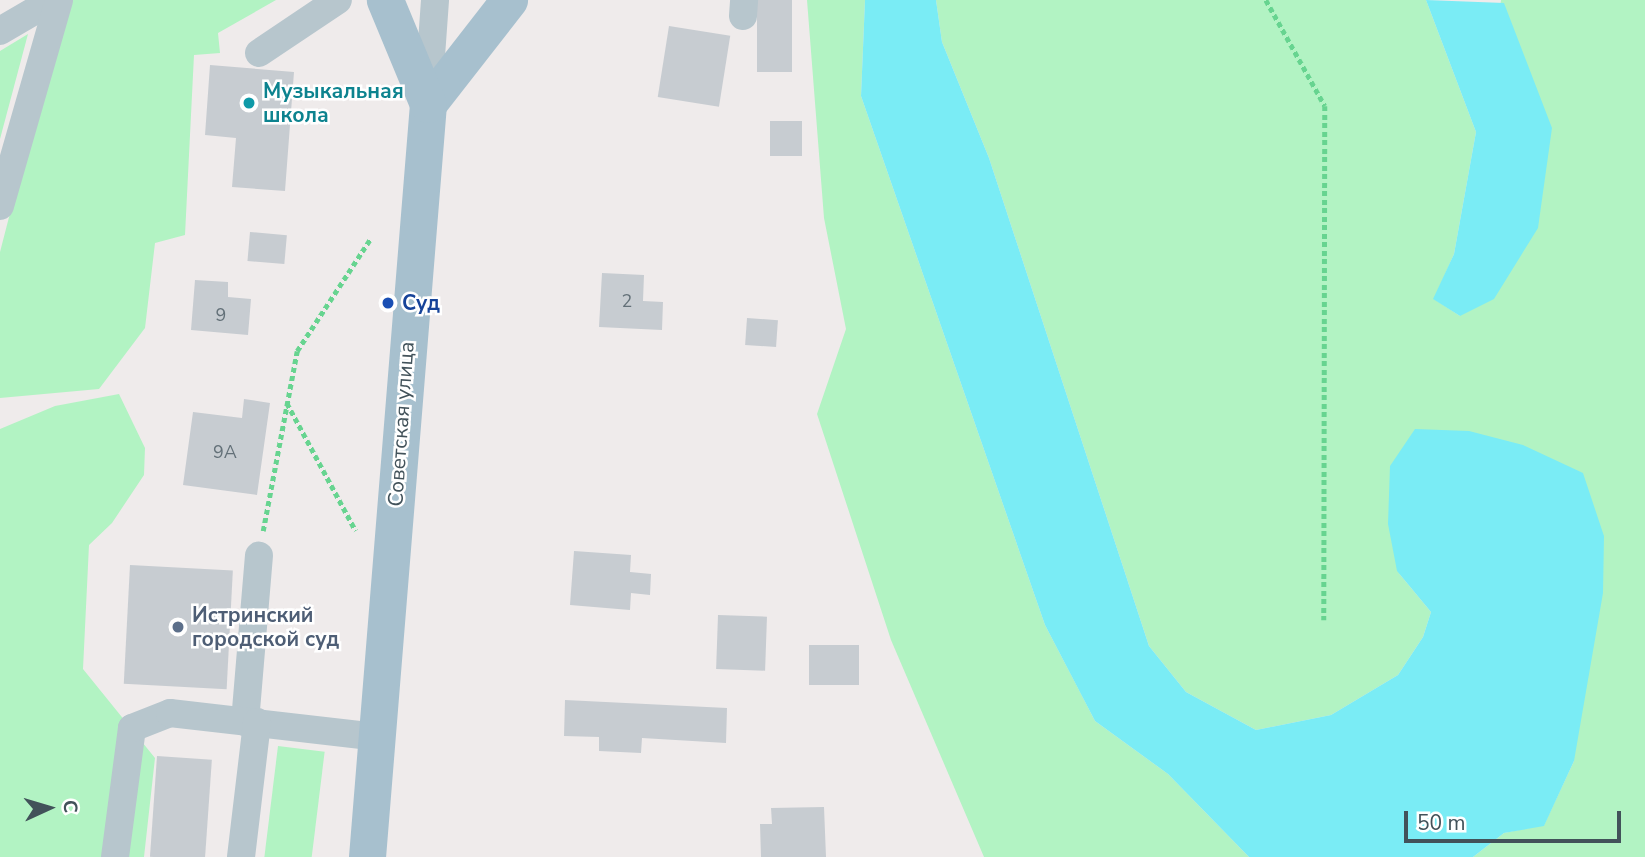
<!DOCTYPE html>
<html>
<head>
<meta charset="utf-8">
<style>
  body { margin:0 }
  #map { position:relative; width:1645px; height:857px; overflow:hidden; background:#efebeb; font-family:"Nunito Sans",sans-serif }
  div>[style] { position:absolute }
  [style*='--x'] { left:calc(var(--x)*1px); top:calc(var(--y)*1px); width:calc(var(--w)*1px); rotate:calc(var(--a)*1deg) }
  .green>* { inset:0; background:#b2f3c3; transform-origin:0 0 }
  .water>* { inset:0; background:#7aecf5 }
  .building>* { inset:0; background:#c7ccd1; transform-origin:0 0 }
  .path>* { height:4.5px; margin-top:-2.25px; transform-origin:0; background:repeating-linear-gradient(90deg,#67d490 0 5px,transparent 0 8.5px) }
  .minor>* { height:28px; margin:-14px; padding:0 14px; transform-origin:14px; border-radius:14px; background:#b7c6cd }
  .major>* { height:37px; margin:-18.5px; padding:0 18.5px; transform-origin:18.5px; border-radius:18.5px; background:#a7c0ce }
  .dots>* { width:19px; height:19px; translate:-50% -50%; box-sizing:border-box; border:4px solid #fff; border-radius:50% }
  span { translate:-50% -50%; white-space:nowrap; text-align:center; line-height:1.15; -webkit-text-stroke:5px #fff; paint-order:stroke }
  .number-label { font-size:18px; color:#637078 }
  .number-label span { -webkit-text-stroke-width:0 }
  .culture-label { font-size:21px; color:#0d838f; font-weight:700 }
  .left { translate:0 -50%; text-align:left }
  .transit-label { font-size:21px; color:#164399; font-weight:700 }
  .street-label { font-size:21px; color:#42525a }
  .service-label { font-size:21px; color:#4e5e75; font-weight:700 }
  .north { position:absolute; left:14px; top:773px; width:70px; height:70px; -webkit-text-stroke:5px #fff; paint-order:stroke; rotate:86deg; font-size:19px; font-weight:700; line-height:28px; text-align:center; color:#42525a }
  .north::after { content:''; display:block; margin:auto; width:24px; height:32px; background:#42525a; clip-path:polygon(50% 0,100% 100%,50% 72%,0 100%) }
  .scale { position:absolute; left:1404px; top:811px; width:217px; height:32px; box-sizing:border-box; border:4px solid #42525a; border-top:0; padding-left:9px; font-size:21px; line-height:24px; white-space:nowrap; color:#42525a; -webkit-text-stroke:5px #fff; paint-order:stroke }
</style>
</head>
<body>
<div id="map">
  <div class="green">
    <i style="clip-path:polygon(70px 0,276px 0,218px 33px,220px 53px,194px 55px,185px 235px,155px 243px,145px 328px,99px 389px,0 398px,0 252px,63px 8px)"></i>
    <i style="clip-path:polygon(807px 0,865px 0,861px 96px,1045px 625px,1080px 692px,1095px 721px,1168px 774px,1249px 857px,984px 857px,891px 640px,817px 414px,846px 329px,824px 218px)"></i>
    <i style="clip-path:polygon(936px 0,1426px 0,1476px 132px,1454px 254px,1434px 299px,1460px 316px,1501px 0,1645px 0,1645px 857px,1473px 857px,1504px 833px,1544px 825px,1574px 761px,1397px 571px,1431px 612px,1423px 637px,1398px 675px,1331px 715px,1256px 730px,1186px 692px,1149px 646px,989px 158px,942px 42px)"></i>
    <i style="clip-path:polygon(28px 34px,0 139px,0 51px)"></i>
    <i style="clip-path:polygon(119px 394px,145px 448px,144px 475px,112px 523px,89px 545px,83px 669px,155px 758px,144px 857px,0 857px,0 429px,55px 406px)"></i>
    <i style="left:278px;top:746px;width:47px;height:112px;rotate:7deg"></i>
  </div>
  <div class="water">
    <i style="clip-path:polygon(865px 0,936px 0,942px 42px,989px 158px,1149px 646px,1186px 692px,1256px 730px,1331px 715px,1398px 675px,1423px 637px,1431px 612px,1397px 571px,1388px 524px,1390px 466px,1415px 429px,1469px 431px,1523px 445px,1583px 473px,1604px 536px,1603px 593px,1574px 761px,1544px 826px,1504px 833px,1473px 857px,1249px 857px,1168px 774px,1095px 721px,1045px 625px,861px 96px)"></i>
    <i style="clip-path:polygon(1426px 0,1504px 3px,1552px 128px,1538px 228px,1494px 299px,1460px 316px,1433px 299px,1454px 254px,1476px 132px)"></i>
  </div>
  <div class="building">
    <i style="left:757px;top:0;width:35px;height:72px"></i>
    <i style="left:669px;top:26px;width:62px;height:72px;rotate:9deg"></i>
    <i style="clip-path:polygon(210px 65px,294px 72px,285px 191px,232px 187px,236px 138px,205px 135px)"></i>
    <i style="left:770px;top:121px;width:32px;height:35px"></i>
    <i style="left:250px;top:232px;width:37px;height:29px;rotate:5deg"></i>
    <i style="clip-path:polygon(602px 273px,644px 275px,643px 301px,663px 302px,662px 330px,599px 327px)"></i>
    <i style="clip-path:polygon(195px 280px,228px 282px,228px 297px,251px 299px,248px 335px,191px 330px)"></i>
    <i style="left:747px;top:318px;width:31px;height:27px;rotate:4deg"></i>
    <i style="clip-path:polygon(244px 399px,270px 403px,257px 495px,183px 485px,193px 412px,242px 418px)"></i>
    <i style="clip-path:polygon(574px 551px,631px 555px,630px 572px,651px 574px,650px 595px,631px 593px,630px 610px,570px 605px)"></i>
    <i style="left:130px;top:565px;width:103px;height:119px;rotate:3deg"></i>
    <i style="left:718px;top:615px;width:49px;height:54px;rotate:2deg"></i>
    <i style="left:809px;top:645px;width:50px;height:40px"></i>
    <i style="clip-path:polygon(565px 700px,727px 708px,726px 743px,642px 738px,641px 753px,599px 751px,599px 737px,564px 736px)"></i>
    <i style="left:157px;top:756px;width:55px;height:101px;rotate:4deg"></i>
    <i style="clip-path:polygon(824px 807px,826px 857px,761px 857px,760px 824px,772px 824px,771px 808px)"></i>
  </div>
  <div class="path">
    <i style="--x:1266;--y:0;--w:121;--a:60.9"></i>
    <i style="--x:1325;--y:106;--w:514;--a:90.11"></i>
    <i style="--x:287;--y:403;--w:145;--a:61.7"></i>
    <i style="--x:263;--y:531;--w:183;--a:-79.3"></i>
    <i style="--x:297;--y:351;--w:135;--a:-56.8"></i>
  </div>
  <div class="minor">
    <i style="--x:743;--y:16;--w:16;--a:-86"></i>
    <i style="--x:0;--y:31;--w:61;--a:-30.3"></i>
    <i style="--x:259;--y:53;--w:95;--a:-33.9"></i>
    <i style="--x:428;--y:98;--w:98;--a:-85.9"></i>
    <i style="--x:0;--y:206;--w:214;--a:-74"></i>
    <i style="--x:245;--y:722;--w:167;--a:-85.2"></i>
    <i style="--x:115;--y:857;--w:130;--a:-82.5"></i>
    <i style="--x:132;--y:728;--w:41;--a:-21.5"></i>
    <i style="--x:170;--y:713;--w:208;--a:6.6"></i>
    <i style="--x:241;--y:857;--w:136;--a:-83.2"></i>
  </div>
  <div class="major">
    <i style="--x:428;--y:104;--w:132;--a:-52.1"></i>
    <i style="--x:367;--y:857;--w:755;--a:-85.37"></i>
    <i style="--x:428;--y:104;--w:113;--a:-112.5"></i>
  </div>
  <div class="dots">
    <i style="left:249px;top:103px;background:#0f9aa8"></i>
    <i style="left:388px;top:303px;background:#1a4fb4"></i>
    <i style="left:178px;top:627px;background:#5c6f8a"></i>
  </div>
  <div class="number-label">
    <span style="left:627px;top:301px">2</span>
    <span style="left:221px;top:315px">9</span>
    <span style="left:225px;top:452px">9А</span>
  </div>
  <div class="culture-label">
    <span class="left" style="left:263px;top:103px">Музыкальная<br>школа</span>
  </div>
  <div class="transit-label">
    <span class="left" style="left:402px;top:303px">Суд</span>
  </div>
  <div class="street-label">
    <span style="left:401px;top:424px;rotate:-86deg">Советская улица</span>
  </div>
  <div class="service-label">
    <span class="left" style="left:192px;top:627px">Истринский<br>городской суд</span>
  </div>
  <div class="north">С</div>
  <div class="scale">50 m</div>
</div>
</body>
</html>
